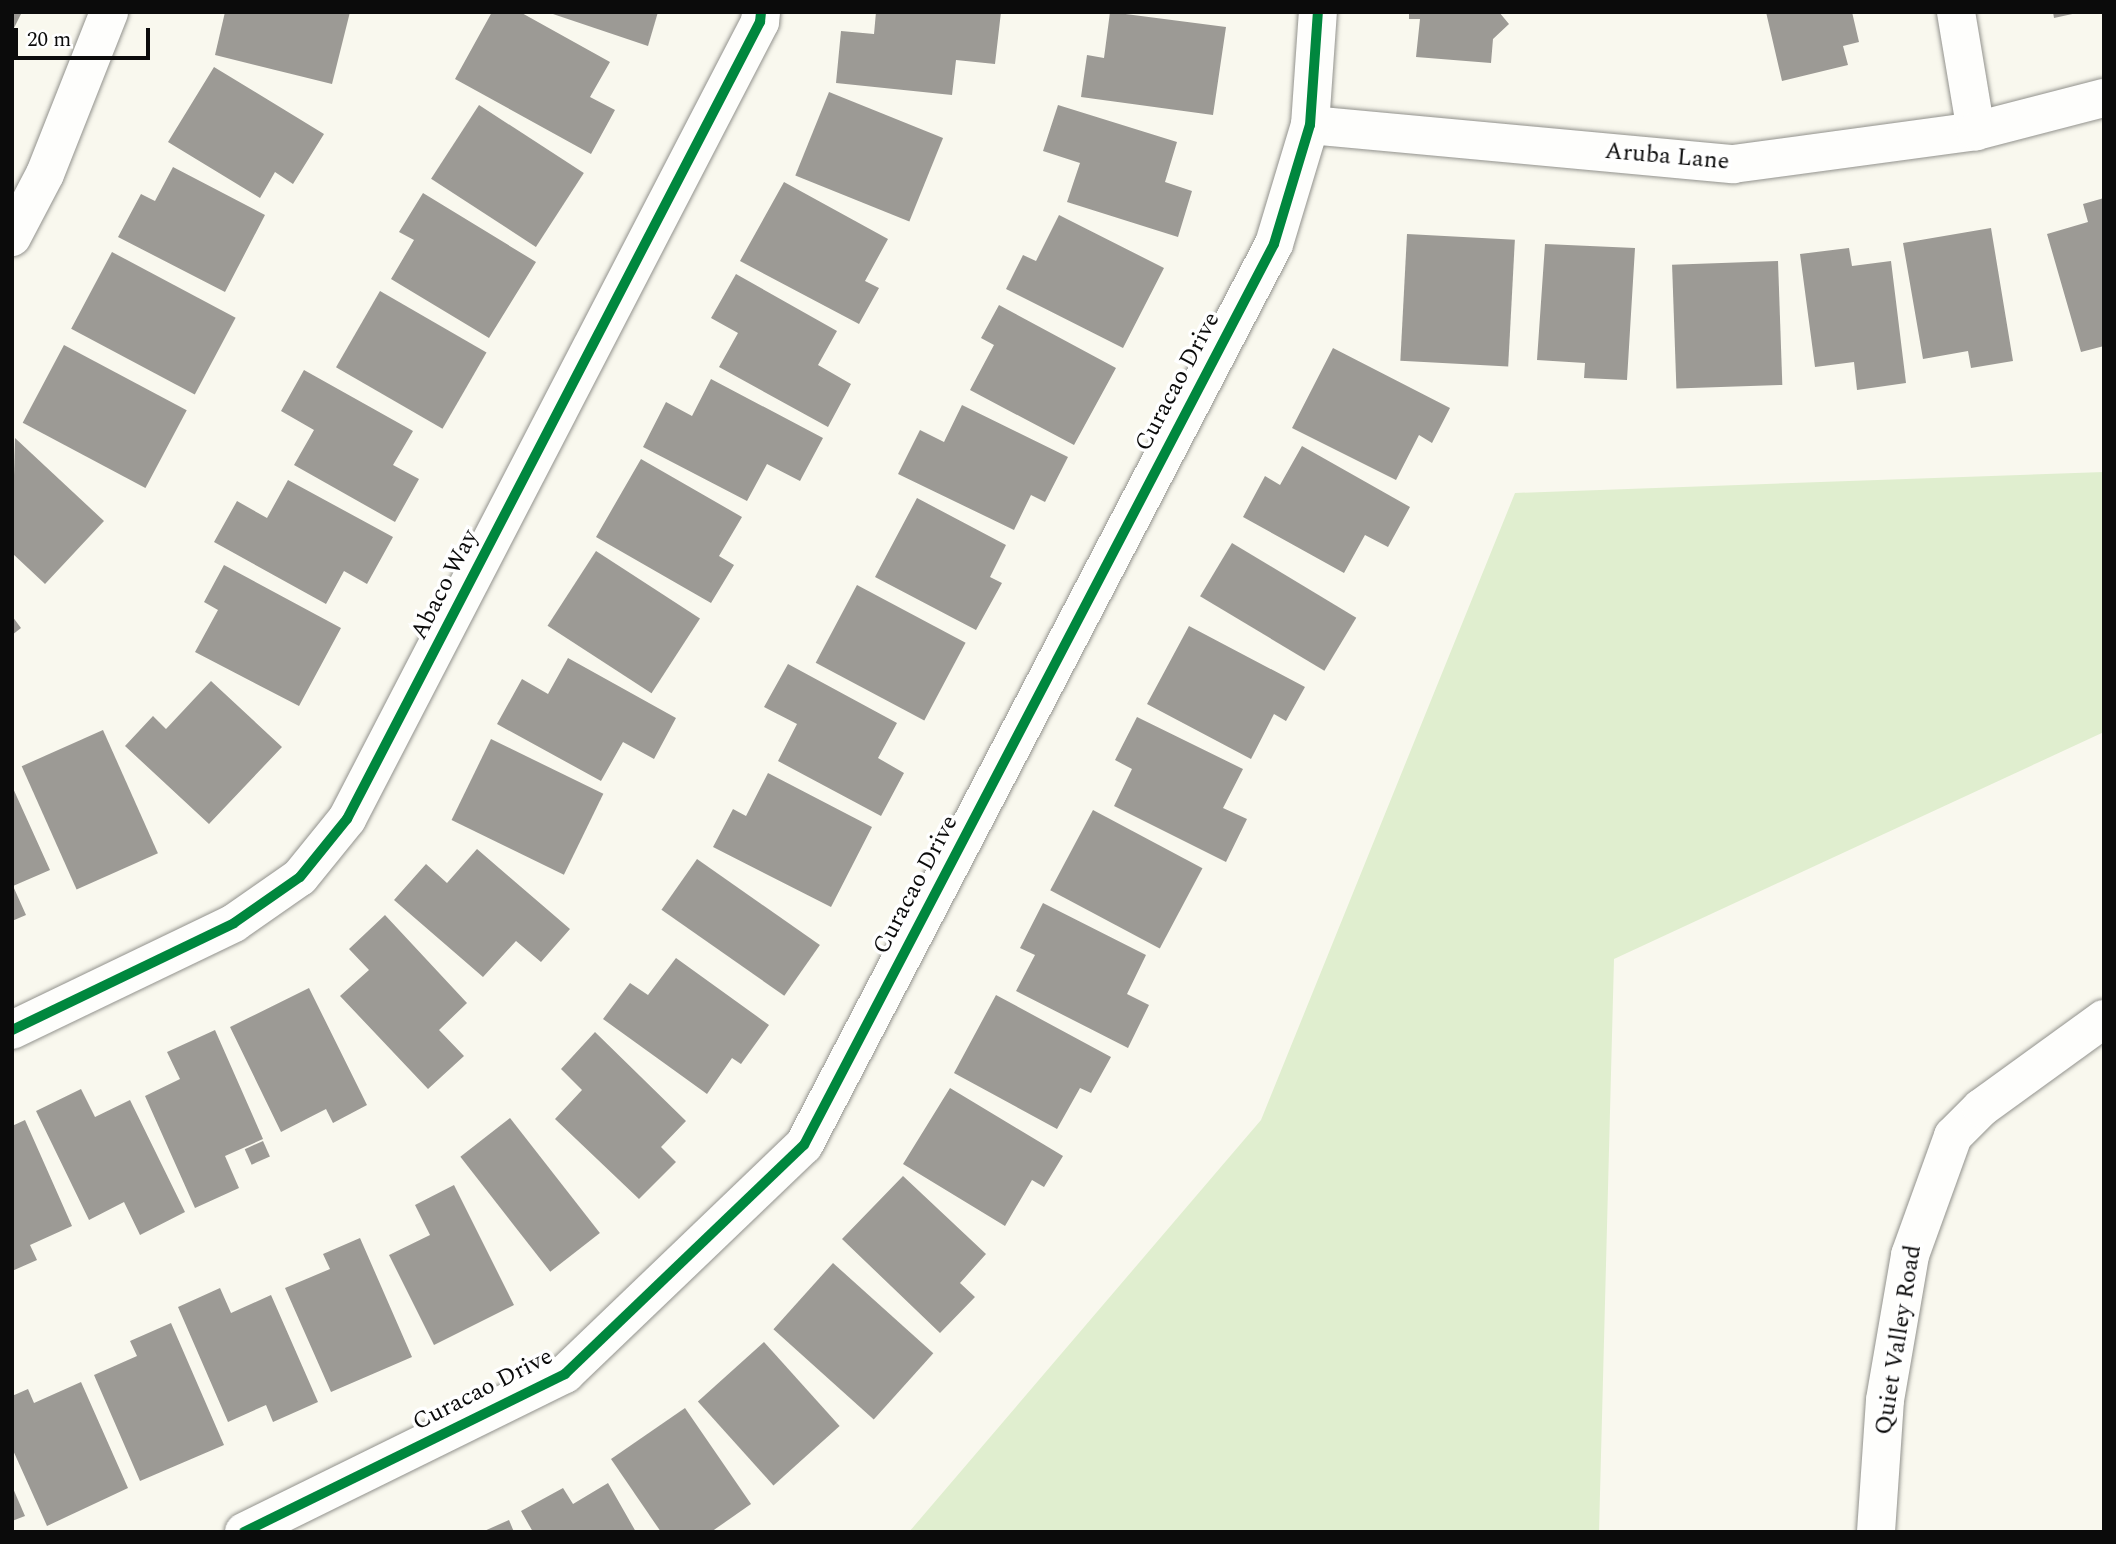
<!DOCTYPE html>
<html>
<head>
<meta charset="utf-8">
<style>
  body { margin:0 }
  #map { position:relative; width:2116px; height:1544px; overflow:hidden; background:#f9f8ee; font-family:Spectral,serif }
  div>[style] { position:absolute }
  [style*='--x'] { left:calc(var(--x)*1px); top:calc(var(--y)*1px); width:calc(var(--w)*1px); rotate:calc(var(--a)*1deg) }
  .green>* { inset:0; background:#e0eecf }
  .building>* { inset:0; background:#9c9a95; transform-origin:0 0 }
  .roads { filter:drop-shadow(0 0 2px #92928d) drop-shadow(0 0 2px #92928d) }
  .minor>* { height:38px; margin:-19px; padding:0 19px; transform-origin:19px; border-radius:19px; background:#fefefc }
  .cycleway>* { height:10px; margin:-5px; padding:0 5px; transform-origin:5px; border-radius:5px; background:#00873e }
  span { translate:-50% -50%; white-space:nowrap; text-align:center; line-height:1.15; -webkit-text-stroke:7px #fff; paint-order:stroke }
  .street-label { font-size:24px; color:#0b0b0b }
  .frame { position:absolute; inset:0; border:14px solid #0b0b0b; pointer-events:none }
  .scale { position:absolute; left:14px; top:28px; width:136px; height:32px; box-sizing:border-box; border:4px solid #0b0b0b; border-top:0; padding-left:9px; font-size:21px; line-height:24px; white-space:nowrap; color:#0b0b0b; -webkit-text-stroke:5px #fff; paint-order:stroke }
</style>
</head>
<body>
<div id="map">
  <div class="green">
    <i style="clip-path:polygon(2104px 472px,2104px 732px,1614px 959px,1599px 1532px,909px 1532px,1261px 1120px,1515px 493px)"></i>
  </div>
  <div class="building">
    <i style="clip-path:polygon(12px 12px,22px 12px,12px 32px)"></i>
    <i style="clip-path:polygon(225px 12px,350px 12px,332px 84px,215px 55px)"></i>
    <i style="clip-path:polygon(492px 12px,520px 12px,610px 62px,590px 97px,615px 110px,591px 154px,455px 79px)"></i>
    <i style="clip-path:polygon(547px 12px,658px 12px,648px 46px)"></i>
    <i style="clip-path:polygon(876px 12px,1001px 12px,995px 64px,956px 60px,952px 95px,836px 83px,841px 31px,874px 34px)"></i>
    <i style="clip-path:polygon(1110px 12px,1226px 27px,1213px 115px,1081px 97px,1087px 55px,1104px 58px)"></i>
    <i style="clip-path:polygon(1409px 12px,1499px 12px,1509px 24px,1493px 39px,1491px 63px,1416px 57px,1420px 19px,1409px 19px)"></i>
    <i style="clip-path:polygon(1766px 12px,1852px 12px,1859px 42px,1843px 46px,1848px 65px,1782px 81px)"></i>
    <i style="clip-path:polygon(2053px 12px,2077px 12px,2077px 13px,2054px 18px)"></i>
    <i style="clip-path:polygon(214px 67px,324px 134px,293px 184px,275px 172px,260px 198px,168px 142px)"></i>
    <i style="left:829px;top:92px;width:123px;height:90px;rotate:22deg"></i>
    <i style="left:479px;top:105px;width:125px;height:88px;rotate:33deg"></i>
    <i style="clip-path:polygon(1058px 105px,1177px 142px,1165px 182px,1192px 191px,1178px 237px,1067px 202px,1080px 163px,1043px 151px)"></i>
    <i style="clip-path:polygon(173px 167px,265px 215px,225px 292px,118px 237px,141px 194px,155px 201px)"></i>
    <i style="clip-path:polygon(784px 182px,888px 239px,865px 281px,879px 288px,859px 324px,740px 261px)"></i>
    <i style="clip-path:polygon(423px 193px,536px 262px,489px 338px,391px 279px,414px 240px,399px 232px)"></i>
    <i style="clip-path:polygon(2104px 198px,2104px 346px,2081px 352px,2047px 234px,2088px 222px,2083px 204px)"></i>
    <i style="clip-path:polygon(1059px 215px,1164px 268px,1123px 348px,1006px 289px,1023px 255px,1036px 261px)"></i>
    <i style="clip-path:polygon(1991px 228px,2013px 361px,1971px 368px,1968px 351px,1923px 359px,1903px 243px)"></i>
    <i style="left:1407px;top:234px;width:108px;height:127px;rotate:3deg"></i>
    <i style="clip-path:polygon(1545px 244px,1635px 248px,1627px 380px,1584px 378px,1585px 363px,1537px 360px)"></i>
    <i style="clip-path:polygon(1849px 248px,1852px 266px,1891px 261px,1906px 383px,1857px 390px,1854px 362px,1815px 367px,1800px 254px)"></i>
    <i style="left:112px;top:252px;width:140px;height:87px;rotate:28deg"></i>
    <i style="left:1778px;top:261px;width:124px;height:106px;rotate:88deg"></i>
    <i style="clip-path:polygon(736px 274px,837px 331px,818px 365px,851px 384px,828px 427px,719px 367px,738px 333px,711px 318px)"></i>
    <i style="left:380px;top:291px;width:123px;height:88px;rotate:30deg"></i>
    <i style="clip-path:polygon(999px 305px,1116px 368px,1074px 445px,970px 390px,994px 345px,981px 338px)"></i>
    <i style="left:64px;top:345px;width:139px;height:88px;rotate:28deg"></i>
    <i style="clip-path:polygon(1333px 348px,1450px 408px,1432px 443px,1419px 435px,1396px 480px,1292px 428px)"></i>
    <i style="clip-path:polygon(304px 370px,413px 431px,393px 465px,419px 479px,395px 522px,294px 465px,314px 430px,281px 411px)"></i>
    <i style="clip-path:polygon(711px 379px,823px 438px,800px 481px,767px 464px,747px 501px,643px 447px,666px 402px,692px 416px)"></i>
    <i style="clip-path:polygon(962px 405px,1068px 457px,1045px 502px,1031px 495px,1014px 530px,898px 474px,920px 430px,944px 442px)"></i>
    <i style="clip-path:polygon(15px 438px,104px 521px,45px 584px,12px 553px)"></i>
    <i style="clip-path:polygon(1302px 446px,1410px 507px,1388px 547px,1365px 535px,1344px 573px,1243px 517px,1265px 476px,1280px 485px)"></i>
    <i style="clip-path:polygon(641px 459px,742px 517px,719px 556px,734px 565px,711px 603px,596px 537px)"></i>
    <i style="clip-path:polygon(288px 480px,393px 537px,367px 584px,344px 571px,326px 604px,214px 542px,237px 501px,267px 518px)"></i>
    <i style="clip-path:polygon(917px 498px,1006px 545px,990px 577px,1002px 583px,976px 630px,875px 577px)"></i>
    <i style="left:1232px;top:543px;width:145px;height:62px;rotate:31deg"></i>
    <i style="left:596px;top:551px;width:124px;height:89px;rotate:33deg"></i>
    <i style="clip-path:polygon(224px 565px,341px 628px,299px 706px,195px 652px,218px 610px,204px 602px)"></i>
    <i style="left:857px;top:585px;width:123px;height:88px;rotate:28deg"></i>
    <i style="clip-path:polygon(12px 616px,21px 628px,12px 635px)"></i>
    <i style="clip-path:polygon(1189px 626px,1305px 687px,1286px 721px,1274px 714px,1251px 759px,1147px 704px)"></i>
    <i style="clip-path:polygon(568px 658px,676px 718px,654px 759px,623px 742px,601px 781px,497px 724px,522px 679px,548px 694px)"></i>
    <i style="clip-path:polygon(788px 664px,897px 723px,878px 758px,904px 773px,881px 816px,778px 761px,797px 724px,764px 707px)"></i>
    <i style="clip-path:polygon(211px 681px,282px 747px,209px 824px,125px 746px,153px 716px,166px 729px)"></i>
    <i style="clip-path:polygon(1137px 717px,1243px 769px,1223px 808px,1247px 819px,1226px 862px,1114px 806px,1132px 769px,1115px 760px)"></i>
    <i style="left:103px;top:730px;width:135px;height:89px;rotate:66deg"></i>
    <i style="left:491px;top:739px;width:125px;height:90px;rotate:26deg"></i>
    <i style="clip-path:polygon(768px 773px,872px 827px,831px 907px,713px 847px,733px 809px,746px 816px)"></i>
    <i style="clip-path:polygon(12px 786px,50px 870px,13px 886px,26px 915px,12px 921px)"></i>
    <i style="left:1093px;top:810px;width:124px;height:91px;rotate:28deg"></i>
    <i style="clip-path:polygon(477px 849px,570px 929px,541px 962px,516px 941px,483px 977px,394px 900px,426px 864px,447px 883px)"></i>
    <i style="left:697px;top:859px;width:150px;height:62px;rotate:35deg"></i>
    <i style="clip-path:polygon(1043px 903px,1146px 955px,1127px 994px,1149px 1005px,1128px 1048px,1016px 991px,1035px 955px,1020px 948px)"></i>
    <i style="clip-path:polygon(385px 915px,467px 1003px,439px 1030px,464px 1056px,428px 1089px,340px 996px,369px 970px,349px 949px)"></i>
    <i style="clip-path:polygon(676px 958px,769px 1025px,741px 1064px,732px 1058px,707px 1094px,603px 1019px,630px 983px,648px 995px)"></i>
    <i style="clip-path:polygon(309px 988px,367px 1105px,333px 1123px,326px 1109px,281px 1132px,230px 1027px)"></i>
    <i style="clip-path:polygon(996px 995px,1111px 1057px,1091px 1093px,1080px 1088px,1057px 1129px,954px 1073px)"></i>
    <i style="clip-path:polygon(215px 1030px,263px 1139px,225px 1156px,239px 1188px,195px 1208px,145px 1096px,180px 1079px,167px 1052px)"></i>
    <i style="clip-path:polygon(595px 1032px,686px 1121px,661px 1147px,676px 1162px,639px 1199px,555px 1119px,582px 1090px,561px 1069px)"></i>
    <i style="clip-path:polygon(950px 1088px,1063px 1156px,1044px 1187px,1032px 1180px,1005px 1226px,903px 1164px)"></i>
    <i style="clip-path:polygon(81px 1089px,95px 1117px,130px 1100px,185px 1212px,140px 1235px,124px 1202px,89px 1220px,36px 1111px)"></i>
    <i style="left:510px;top:1118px;width:146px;height:63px;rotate:52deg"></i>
    <i style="clip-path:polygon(25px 1120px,72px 1226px,30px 1245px,37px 1260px,12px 1271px,12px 1126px)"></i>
    <i style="left:263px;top:1141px;width:17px;height:20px;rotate:66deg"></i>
    <i style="clip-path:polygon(903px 1176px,986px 1254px,960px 1283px,975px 1297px,940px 1333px,842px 1239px)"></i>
    <i style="clip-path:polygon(454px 1185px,514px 1305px,434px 1345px,389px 1255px,430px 1235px,415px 1205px)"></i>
    <i style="clip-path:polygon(360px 1238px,412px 1357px,331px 1392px,285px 1288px,330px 1269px,323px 1254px)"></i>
    <i style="left:833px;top:1263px;width:135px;height:89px;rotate:42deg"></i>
    <i style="clip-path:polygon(220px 1288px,231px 1313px,271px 1295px,318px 1402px,273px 1422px,266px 1405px,228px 1422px,178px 1307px)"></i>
    <i style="clip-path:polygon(171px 1323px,224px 1445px,140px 1481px,94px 1375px,137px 1356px,130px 1341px)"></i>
    <i style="left:764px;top:1342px;width:113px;height:89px;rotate:48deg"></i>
    <i style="clip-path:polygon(81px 1382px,128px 1488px,47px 1526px,12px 1448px,12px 1396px,28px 1389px,34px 1403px)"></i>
    <i style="clip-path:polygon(685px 1408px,751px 1504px,711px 1532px,661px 1532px,611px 1459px)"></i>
    <i style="clip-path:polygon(608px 1483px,636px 1532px,533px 1532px,521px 1511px,563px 1488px,573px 1504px)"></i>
    <i style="clip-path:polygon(12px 1486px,25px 1516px,12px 1521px)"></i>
    <i style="clip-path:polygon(509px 1520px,514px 1532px,482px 1532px)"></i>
  </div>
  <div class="roads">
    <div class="minor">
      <i style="--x:1956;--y:12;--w:121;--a:80.5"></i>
      <i style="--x:1310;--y:125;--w:425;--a:5.3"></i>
      <i style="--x:1733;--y:164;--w:245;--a:-7.7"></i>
      <i style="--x:1976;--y:131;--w:132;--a:-14.5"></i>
      <i style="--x:12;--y:237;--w:71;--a:-62.4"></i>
      <i style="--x:45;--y:174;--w:174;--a:-68.4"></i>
      <i style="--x:12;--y:1030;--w:246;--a:-25.7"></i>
      <i style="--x:234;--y:923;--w:80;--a:-34.9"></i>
      <i style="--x:300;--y:877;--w:75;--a:-51"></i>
      <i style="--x:347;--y:819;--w:898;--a:-62.61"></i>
      <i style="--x:760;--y:22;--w:10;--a:-84"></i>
      <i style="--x:244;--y:1532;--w:358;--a:-26.2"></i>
      <i style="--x:565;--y:1374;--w:331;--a:-43.8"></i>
      <i style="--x:804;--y:1145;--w:1016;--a:-62.45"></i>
      <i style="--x:1274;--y:244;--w:124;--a:-73.2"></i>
      <i style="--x:1310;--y:125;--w:113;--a:-86"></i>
      <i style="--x:1876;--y:1532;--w:132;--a:-86.1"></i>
      <i style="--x:1885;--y:1400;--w:147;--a:-80.2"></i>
      <i style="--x:1910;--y:1255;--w:127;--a:-70.1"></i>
      <i style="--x:1953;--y:1136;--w:40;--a:-45"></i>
      <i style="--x:1981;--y:1108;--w:152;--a:-35.9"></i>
    </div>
  </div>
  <div class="cycleway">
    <i style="--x:12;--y:1030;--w:246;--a:-25.7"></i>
    <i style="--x:234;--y:923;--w:80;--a:-34.9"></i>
    <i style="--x:300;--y:877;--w:75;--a:-51"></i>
    <i style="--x:347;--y:819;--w:898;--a:-62.61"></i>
    <i style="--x:760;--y:22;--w:10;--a:-84"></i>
    <i style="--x:244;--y:1532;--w:358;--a:-26.2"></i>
    <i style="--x:565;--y:1374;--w:331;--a:-43.8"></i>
    <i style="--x:804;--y:1145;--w:1016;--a:-62.45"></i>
    <i style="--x:1274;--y:244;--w:124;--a:-73.2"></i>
    <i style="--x:1310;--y:125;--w:113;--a:-86"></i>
  </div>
  <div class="street-label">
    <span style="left:1667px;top:157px;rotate:5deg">Aruba Lane</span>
    <span style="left:1178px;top:382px;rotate:-62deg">Curacao Drive</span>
    <span style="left:445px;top:585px;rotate:-63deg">Abaco Way</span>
    <span style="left:916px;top:885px;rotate:-62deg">Curacao Drive</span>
    <span style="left:1899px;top:1340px;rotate:-81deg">Quiet Valley Road</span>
    <span style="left:483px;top:1390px;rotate:-27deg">Curacao Drive</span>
  </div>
  <div class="frame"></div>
  <div class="scale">20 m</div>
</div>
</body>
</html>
